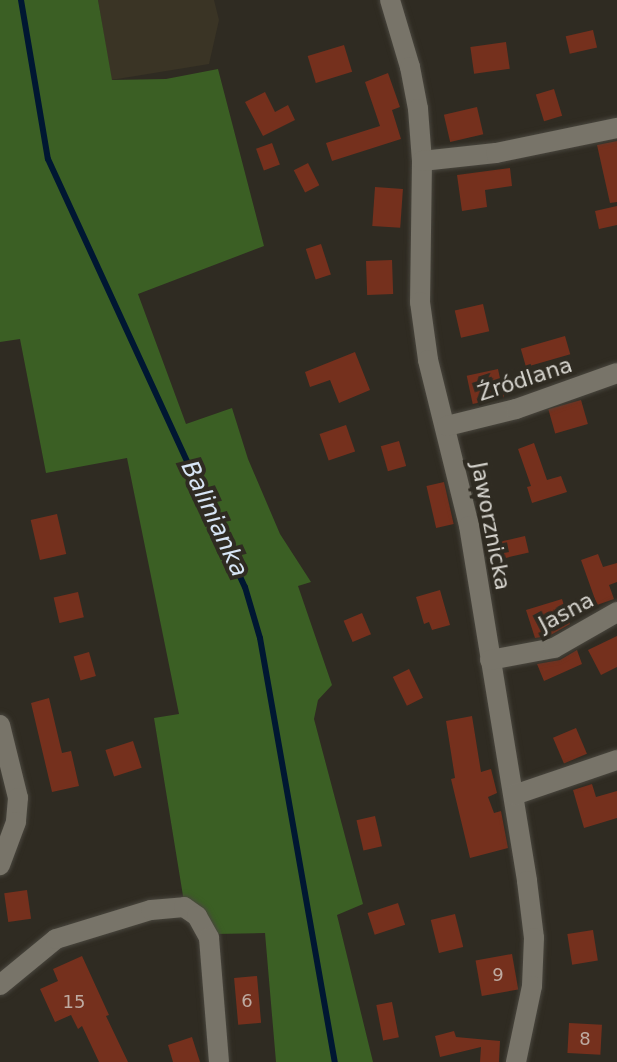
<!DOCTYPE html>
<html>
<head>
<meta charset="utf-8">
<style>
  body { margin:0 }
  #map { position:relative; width:617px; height:1062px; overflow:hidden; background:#2f2b22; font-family:"DejaVu Sans",sans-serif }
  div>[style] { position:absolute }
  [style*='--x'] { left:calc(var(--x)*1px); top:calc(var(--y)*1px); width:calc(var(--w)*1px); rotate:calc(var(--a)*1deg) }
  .built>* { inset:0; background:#3a3425 }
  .green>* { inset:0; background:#3b5f24 }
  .stream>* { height:6px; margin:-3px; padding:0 3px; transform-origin:3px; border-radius:3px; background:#001732 }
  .building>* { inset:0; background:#75301d; transform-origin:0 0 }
  .roads { filter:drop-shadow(0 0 2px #49463e) drop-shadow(0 0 2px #49463e) }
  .minor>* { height:20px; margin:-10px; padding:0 10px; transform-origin:10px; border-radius:10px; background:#787469 }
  span { translate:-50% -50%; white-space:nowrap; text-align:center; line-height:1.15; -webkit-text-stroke:8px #2f2b22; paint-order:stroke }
  .number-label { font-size:18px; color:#beaba2 }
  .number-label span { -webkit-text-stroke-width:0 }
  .street-label { font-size:22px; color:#d6d4ce }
  .water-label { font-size:24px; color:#d7e5f5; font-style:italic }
</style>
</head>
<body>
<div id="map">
  <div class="built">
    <i style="clip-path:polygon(98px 0,214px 0,219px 20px,209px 64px,111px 80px)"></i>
  </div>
  <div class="green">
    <i style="clip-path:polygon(0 0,98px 0,112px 80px,166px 79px,218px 69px,264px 246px,138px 294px,186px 424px,232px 408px,248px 459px,280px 534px,311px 582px,298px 586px,332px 685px,318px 700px,314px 719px,363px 904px,337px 915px,373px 1062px,276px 1062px,265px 933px,214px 934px,211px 921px,196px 903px,184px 902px,154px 718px,179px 714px,127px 458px,46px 473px,20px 339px,0 342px)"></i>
  </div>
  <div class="stream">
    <i style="--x:21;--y:0;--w:161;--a:80.4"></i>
    <i style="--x:48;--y:159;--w:471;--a:65.3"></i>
    <i style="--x:245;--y:587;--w:53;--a:73.6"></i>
    <i style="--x:260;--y:638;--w:431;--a:80"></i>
  </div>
  <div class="building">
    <i style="left:593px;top:30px;width:18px;height:28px;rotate:77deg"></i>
    <i style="left:506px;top:42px;width:27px;height:36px;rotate:82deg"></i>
    <i style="left:344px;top:45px;width:28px;height:38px;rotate:73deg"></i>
    <i style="clip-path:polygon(388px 73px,400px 107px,392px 110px,401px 139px,332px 161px,326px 143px,380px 126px,365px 82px)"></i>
    <i style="left:554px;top:89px;width:28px;height:19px;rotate:73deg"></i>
    <i style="clip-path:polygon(265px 92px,275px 112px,288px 105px,295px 120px,263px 136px,245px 102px)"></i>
    <i style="left:477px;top:107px;width:28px;height:34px;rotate:77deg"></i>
    <i style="clip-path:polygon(617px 141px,617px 202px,610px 203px,597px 145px)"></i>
    <i style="left:272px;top:143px;width:23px;height:17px;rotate:70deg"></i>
    <i style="left:308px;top:163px;width:25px;height:16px;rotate:63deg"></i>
    <i style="clip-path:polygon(510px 168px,512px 186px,485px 190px,487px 207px,462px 211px,457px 175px)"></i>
    <i style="left:375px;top:187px;width:28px;height:39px;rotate:4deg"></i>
    <i style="clip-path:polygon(617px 206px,617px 225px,599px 229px,595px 211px)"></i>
    <i style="left:321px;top:244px;width:32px;height:16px;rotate:72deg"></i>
    <i style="left:392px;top:260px;width:34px;height:26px;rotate:88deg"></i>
    <i style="left:483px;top:304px;width:28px;height:29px;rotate:77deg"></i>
    <i style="left:565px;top:336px;width:19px;height:46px;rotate:74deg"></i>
    <i style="clip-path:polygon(355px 352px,370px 390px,339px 403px,330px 380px,310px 387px,305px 372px)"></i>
    <i style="left:498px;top:369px;width:29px;height:32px;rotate:78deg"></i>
    <i style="left:581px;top:400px;width:25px;height:34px;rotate:74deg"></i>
    <i style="left:346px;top:425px;width:28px;height:28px;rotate:71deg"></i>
    <i style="left:399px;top:441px;width:26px;height:19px;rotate:74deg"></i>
    <i style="clip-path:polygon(534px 443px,547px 480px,561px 476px,567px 492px,532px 503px,527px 487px,531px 486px,518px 449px)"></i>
    <i style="left:444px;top:482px;width:43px;height:18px;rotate:77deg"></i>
    <i style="left:57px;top:514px;width:41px;height:27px;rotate:77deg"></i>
    <i style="left:525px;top:536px;width:17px;height:25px;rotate:77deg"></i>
    <i style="clip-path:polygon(598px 554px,603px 567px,617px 563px,617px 582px,609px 585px,614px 599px,597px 605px,581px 560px)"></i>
    <i style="clip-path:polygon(440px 590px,450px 625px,432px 630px,429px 622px,424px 624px,416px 597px)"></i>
    <i style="left:78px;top:592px;width:26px;height:25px;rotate:77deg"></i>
    <i style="clip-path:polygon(562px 599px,570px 624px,549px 636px,535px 638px,526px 610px)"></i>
    <i style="left:362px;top:613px;width:23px;height:20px;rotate:67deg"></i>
    <i style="clip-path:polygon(617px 636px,617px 667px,601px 675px,588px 650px)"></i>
    <i style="clip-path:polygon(577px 650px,582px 664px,544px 681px,537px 664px,560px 660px)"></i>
    <i style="left:89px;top:652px;width:25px;height:16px;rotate:74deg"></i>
    <i style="left:409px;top:669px;width:32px;height:18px;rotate:64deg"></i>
    <i style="clip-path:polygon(49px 698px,62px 753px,71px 751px,79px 786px,52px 792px,31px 703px)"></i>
    <i style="clip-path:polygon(472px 716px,481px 772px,491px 769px,497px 793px,488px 797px,494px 813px,501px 811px,508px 848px,470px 858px,451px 779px,455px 778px,446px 721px)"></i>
    <i style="left:576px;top:728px;width:28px;height:25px;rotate:67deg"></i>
    <i style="left:133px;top:741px;width:28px;height:29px;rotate:72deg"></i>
    <i style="clip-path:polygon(592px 784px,596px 797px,617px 791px,617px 818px,584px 828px,573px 790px)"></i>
    <i style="left:375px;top:816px;width:31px;height:19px;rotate:77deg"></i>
    <i style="left:27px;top:890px;width:29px;height:23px;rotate:82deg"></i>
    <i style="left:398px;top:903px;width:23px;height:32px;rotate:72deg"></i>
    <i style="left:455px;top:914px;width:34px;height:25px;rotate:76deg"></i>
    <i style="left:593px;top:930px;width:31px;height:26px;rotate:81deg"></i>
    <i style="left:512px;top:954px;width:36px;height:37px;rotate:80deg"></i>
    <i style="clip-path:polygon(82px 956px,109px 1015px,106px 1016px,128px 1062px,99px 1062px,82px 1026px,78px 1029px,71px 1015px,55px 1022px,40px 989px,58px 981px,53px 969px)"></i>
    <i style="left:257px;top:976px;width:47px;height:23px;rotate:85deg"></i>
    <i style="left:392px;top:1002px;width:36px;height:16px;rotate:79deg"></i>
    <i style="left:569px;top:1023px;width:33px;height:30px;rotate:3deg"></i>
    <i style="clip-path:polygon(454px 1031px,456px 1037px,500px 1041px,499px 1062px,480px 1062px,481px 1047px,440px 1057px,435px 1036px)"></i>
    <i style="clip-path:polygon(192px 1037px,200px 1062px,173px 1062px,168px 1045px)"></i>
  </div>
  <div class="roads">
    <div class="minor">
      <i style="--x:390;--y:0;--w:70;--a:73.4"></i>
      <i style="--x:410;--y:67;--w:43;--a:79.2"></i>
      <i style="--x:418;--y:109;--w:52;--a:85.6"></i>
      <i style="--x:422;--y:161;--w:141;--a:90.8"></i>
      <i style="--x:420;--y:302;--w:59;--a:82.1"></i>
      <i style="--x:428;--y:360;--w:171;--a:76.1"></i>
      <i style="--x:469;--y:526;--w:360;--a:80.7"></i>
      <i style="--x:527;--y:881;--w:57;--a:83"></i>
      <i style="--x:534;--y:938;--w:48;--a:92.4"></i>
      <i style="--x:532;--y:986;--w:78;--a:101.9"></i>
      <i style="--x:422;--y:161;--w:74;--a:-6.2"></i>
      <i style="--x:496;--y:153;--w:124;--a:-11.7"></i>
      <i style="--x:447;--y:426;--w:71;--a:-13.8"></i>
      <i style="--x:516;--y:409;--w:107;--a:-19.6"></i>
      <i style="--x:490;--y:660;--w:65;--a:-10.6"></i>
      <i style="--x:554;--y:648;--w:73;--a:-29.7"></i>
      <i style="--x:0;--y:725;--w:75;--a:76.1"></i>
      <i style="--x:18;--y:798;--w:24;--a:95"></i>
      <i style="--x:16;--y:822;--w:46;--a:110.4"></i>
      <i style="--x:514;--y:795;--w:109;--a:-18.8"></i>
      <i style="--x:0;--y:985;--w:72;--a:-39.4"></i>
      <i style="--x:56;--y:939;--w:99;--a:-17"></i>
      <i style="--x:151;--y:910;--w:33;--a:-5"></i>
      <i style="--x:184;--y:907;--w:16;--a:35"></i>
      <i style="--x:197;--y:916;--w:25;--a:61"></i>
      <i style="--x:209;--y:938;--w:124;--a:85.4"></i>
    </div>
  </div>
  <div class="number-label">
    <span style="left:498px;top:975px">9</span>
    <span style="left:247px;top:1001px">6</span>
    <span style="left:74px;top:1002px">15</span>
    <span style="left:585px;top:1039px">8</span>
  </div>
  <div class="street-label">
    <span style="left:525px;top:379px;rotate:-18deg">Źródlana</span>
    <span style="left:491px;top:526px;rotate:79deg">Jaworznicka</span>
    <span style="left:566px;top:612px;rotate:-28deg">Jasna</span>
  </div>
  <div class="water-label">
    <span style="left:214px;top:519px;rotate:65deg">Balinianka</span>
  </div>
</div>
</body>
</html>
